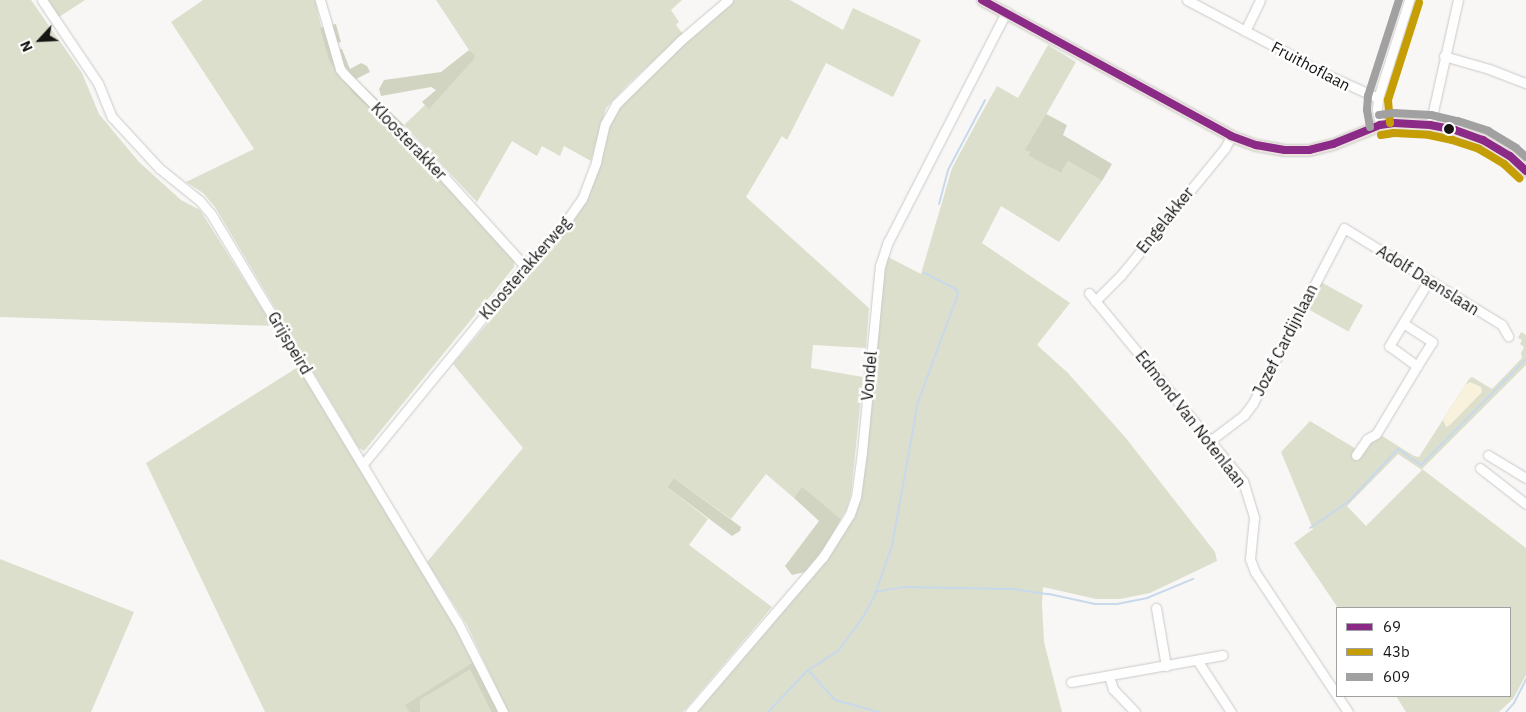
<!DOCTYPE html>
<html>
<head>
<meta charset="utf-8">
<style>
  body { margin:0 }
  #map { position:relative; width:1526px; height:712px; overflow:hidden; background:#f9f7f5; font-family:"IBM Plex Sans",sans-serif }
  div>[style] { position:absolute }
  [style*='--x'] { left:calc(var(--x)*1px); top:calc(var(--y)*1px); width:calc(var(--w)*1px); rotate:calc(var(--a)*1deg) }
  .green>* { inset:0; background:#dcdfcc; transform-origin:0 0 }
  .forest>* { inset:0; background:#d1d4c0 }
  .sand>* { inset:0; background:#f8f2dd }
  .stream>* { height:2px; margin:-1px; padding:0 1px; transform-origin:1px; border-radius:1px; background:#c8d9ec }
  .roads { filter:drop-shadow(0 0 1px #cbc9c8) drop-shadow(0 0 1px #cbc9c8) }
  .minor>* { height:9px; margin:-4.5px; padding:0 4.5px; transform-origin:4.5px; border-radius:4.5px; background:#fefefe }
  .major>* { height:11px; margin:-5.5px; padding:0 5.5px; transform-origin:5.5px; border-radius:5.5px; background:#eae4dd }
  .bus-1>* { height:8px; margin:-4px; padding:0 4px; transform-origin:4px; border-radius:4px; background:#8c2b87 }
  .bus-2>* { height:8px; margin:-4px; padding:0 4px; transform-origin:4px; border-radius:4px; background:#c59e05 }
  .bus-3>* { height:8px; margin:-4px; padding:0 4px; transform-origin:4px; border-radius:4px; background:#a2a1a1 }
  .dots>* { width:14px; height:14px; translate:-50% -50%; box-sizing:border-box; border:2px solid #fff; border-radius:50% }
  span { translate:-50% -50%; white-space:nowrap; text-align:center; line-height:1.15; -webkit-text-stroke:5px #fff; paint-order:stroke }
  .street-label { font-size:16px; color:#161513 }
  .legend { position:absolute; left:1336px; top:607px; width:175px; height:90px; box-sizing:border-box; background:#fff; border:1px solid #a2a1a1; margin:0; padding:6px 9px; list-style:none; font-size:15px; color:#161513 }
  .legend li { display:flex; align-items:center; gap:10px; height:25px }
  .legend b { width:25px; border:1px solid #a2a1a1 }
  .north { position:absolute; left:15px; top:15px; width:50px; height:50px; -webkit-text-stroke:4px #fff; paint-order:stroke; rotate:245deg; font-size:14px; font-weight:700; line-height:20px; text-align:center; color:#161513 }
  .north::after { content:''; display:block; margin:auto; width:18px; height:22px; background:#161513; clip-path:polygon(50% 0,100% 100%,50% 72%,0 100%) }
</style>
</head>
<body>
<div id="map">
  <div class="green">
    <i style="clip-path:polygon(0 0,31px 0,82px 73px,99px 114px,139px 162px,181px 200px,200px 210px,273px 326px,0 317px)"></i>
    <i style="clip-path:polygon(48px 0,85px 0,59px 17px)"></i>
    <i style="clip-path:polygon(203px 0,315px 0,329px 61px,353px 94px,397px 134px,514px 258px,514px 267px,364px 451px,358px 447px,215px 207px,203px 193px,186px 182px,254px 149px,171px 22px)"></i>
    <i style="clip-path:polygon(436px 0,682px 0,671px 10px,679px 22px,676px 25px,683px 34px,628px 84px,606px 108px,591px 161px,564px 146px,560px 156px,542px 146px,537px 156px,512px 141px,477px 202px,404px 125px,425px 105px,429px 108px,475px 55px,469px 50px)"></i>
    <i style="clip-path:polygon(734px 0,790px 0,843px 30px,853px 8px,921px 40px,893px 97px,826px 63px,787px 140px,782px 136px,746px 197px,869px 308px,866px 348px,813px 345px,811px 368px,863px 377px,851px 494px,847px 508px,841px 519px,802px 488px,794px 498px,766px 474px,731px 519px,674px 478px,667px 487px,708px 519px,689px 545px,772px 607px,683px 712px,508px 712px,467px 625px,427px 562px,523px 448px,453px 364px,558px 241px,585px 203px,595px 177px,610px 118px,615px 110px,698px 29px)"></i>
    <i style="clip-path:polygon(1048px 45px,1076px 62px,1026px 150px,1030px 152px,1028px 154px,1061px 173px,1068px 161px,1102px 181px,1059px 242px,1001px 206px,982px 243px,1070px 303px,1037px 345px,1068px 373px,1125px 437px,1215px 552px,1217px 561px,1150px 593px,1120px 599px,1096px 599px,1043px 587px,1042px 604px,1044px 642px,1062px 712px,695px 712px,811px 577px,854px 514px,881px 289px,888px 257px,921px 274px,952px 168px,980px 116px,997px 86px,1018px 98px)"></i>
    <i style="left:1321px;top:282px;width:48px;height:30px;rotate:29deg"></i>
    <i style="clip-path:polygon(evenodd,1521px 332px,1526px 335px,1526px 365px,1422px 469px,1526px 548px,1526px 675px,1513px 699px,1499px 712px,1406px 712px,1396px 696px,1510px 696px,1510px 608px,1338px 608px,1294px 543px,1313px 529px,1281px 452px,1310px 421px,1356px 449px,1366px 445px,1379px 434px,1414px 456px,1419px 457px,1469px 379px,1472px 377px,1492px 389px,1522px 358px,1521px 353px,1524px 347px,1520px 344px,1522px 340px,1518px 338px,1521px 332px,1398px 454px,1422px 470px,1366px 526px,1347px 506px,1398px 454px)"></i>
    <i style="clip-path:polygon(298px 367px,451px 620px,473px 662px,406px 705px,409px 712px,265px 712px,146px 463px)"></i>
    <i style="clip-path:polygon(0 559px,134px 612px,91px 712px,0 712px)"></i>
    <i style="clip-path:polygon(470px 670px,491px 712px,420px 712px,420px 700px)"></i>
  </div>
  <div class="forest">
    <i style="clip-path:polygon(336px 24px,341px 42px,336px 43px,337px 49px,342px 49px,350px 69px,361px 63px,367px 66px,370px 72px,356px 79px,404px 125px,397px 134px,353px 94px,329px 61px,320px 28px)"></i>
    <i style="clip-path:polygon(469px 50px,475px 55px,474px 59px,429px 109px,422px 102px,436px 90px,431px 87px,381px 96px,379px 89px,384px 80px,441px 72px)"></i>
    <i style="clip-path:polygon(1046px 114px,1067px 125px,1063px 135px,1112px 164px,1102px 181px,1068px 161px,1061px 173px,1028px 155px,1030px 152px,1025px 150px)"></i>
    <i style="clip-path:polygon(674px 478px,741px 527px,740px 531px,732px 536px,667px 487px)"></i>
    <i style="clip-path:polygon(802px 487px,841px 519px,824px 548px,805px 572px,792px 575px,785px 566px,819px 521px,794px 498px)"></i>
    <i style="clip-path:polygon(473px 662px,499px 712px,491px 712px,470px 670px,420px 700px,420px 712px,409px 712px,405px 705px)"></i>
  </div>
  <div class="sand">
    <i style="clip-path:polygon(1470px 382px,1481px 387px,1482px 392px,1450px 425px,1446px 427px,1443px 420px,1465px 385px)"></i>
  </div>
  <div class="stream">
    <i style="--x:939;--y:204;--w:35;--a:-75"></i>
    <i style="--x:948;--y:170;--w:79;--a:-62.1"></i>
    <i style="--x:1310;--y:528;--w:46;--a:-34.4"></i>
    <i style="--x:1348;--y:502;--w:73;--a:-46.7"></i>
    <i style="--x:1398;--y:449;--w:28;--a:35"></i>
    <i style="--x:1421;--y:465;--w:149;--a:-45.3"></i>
    <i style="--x:875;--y:592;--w:28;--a:-10"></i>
    <i style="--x:903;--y:587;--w:109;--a:1.1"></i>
    <i style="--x:1012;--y:589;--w:37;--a:8"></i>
    <i style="--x:1049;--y:594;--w:47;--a:12.3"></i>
    <i style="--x:1095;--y:604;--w:22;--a:0"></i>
    <i style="--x:1117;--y:604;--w:31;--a:-11"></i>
    <i style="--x:1147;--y:598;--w:50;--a:-22.4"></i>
    <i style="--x:808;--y:670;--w:40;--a:48"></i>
    <i style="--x:835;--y:700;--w:46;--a:15.3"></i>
    <i style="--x:768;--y:712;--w:58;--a:-46.4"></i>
    <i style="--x:808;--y:670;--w:36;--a:-32"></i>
    <i style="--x:838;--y:651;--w:42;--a:-53.7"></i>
    <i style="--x:863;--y:617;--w:23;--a:-61"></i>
    <i style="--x:874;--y:597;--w:54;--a:-70.6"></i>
    <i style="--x:892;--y:546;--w:146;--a:-79.8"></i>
    <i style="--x:918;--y:402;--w:115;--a:-69.7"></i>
    <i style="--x:958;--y:294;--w:5;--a:-112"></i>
    <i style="--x:956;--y:289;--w:36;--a:-153"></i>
    <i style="--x:1506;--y:712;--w:12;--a:-48"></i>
    <i style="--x:1514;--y:703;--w:27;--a:-63"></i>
  </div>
  <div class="roads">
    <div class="minor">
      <i style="--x:42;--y:0;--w:100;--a:56"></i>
      <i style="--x:98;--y:83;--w:37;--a:68"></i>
      <i style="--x:112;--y:117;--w:69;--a:47.3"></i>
      <i style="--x:159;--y:168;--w:51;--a:38.7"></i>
      <i style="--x:199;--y:200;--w:18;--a:49"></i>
      <i style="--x:211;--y:214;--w:476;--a:58.9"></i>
      <i style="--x:457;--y:621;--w:102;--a:63.2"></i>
      <i style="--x:320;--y:0;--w:72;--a:73.8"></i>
      <i style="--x:340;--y:69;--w:8;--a:50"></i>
      <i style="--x:345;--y:75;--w:115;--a:45.4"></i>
      <i style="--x:426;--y:157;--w:147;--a:47.8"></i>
      <i style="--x:1187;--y:0;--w:130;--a:27.9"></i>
      <i style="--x:1302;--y:61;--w:10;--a:37"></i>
      <i style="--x:1310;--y:67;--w:75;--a:24.5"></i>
      <i style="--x:1245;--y:31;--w:34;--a:-64"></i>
      <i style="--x:1444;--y:56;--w:47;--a:16.1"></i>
      <i style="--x:1489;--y:69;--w:40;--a:21"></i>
      <i style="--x:1380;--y:125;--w:16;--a:-101"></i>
      <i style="--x:1377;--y:109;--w:11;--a:-85"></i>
      <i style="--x:1378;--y:98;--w:103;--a:-72.4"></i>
      <i style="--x:1430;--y:125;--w:128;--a:-77.4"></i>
      <i style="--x:1089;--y:293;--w:243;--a:50.7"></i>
      <i style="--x:1243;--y:481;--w:39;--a:73"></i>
      <i style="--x:1254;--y:518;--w:41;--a:95.6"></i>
      <i style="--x:1250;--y:559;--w:14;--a:69"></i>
      <i style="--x:1255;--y:572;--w:168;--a:56.4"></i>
      <i style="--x:1095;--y:301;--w:37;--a:-45"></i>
      <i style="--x:1121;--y:275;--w:164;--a:-50.7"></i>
      <i style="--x:1225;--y:148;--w:13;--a:-63"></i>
      <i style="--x:1403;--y:323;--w:35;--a:33"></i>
      <i style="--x:1432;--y:342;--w:28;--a:122"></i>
      <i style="--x:1211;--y:440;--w:41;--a:-37.1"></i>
      <i style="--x:1244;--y:415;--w:15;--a:-53"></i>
      <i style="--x:1253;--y:403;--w:197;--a:-62.5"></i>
      <i style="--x:1344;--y:228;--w:185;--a:31.5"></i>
      <i style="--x:1502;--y:325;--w:13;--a:61"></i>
      <i style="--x:1356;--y:455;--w:19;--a:-55"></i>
      <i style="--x:1367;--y:439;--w:10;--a:-29"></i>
      <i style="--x:1376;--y:434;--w:79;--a:-58.9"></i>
      <i style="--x:1417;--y:366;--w:34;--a:-144"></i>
      <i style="--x:1389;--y:346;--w:77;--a:-58.8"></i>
      <i style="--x:1488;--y:455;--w:44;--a:31.2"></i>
      <i style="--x:363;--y:464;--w:256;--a:-50.7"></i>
      <i style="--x:525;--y:266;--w:50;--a:-45.8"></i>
      <i style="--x:560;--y:230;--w:38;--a:-55"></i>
      <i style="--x:582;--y:199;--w:40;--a:-69"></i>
      <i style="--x:596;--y:162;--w:39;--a:-77"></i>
      <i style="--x:605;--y:124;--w:23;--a:-61"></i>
      <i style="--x:616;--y:104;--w:90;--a:-44.5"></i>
      <i style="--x:680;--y:41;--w:63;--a:-40.5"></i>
      <i style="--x:1480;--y:468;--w:58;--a:38"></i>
      <i style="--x:1156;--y:608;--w:59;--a:80.2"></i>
      <i style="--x:1197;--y:660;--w:62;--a:56.8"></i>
      <i style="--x:1109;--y:676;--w:14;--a:73"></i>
      <i style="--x:1113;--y:689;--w:32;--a:46"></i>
      <i style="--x:1071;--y:682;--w:154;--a:-10.1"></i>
      <i style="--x:690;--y:712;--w:204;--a:-49.4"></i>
      <i style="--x:823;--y:557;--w:51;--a:-57.9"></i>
      <i style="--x:850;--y:514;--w:18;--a:-71"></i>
      <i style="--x:856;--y:497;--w:45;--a:-82.4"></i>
      <i style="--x:862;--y:452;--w:187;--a:-84.5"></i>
      <i style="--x:880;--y:266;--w:25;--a:-72"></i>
      <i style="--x:888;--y:242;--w:259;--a:-62.8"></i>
    </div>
    <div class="major">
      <i style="--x:982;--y:0;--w:284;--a:28.6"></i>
      <i style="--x:1231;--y:136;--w:27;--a:20"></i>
      <i style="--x:1256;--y:145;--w:29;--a:10"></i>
      <i style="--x:1285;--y:150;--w:24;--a:0"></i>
      <i style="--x:1309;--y:150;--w:25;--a:-14"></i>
      <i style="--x:1333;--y:144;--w:51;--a:-22"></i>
      <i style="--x:1380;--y:125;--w:14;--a:-8"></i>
      <i style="--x:1394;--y:123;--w:36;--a:3"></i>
      <i style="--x:1430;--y:125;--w:25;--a:11"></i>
      <i style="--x:1455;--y:130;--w:30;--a:20"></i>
      <i style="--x:1483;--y:140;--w:31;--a:31"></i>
      <i style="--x:1510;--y:156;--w:22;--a:43"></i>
    </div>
  </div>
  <div class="bus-1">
    <i style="--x:982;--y:0;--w:284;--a:28.6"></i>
    <i style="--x:1231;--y:136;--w:27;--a:20"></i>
    <i style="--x:1256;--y:145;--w:29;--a:10"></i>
    <i style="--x:1285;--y:150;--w:24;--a:0"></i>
    <i style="--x:1309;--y:150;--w:25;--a:-14"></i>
    <i style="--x:1333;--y:144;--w:51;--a:-22"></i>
    <i style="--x:1380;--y:125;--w:14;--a:-8"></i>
    <i style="--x:1394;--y:123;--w:36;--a:3"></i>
    <i style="--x:1430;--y:125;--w:25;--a:11"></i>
    <i style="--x:1455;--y:130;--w:30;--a:20"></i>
    <i style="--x:1483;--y:140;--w:31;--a:31"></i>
    <i style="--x:1510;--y:156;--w:22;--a:43"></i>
  </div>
  <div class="bus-2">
    <i style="--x:1390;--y:123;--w:23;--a:-95"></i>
    <i style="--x:1388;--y:100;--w:102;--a:-72.3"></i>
    <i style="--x:1381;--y:135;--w:13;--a:-9"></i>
    <i style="--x:1394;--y:133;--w:35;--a:3"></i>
    <i style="--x:1429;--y:135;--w:24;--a:12"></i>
    <i style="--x:1452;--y:140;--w:28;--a:18"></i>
    <i style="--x:1479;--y:149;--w:29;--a:31"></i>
    <i style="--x:1504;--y:164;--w:21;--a:43"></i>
  </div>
  <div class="bus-3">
    <i style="--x:1379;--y:115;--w:15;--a:-8"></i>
    <i style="--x:1394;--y:113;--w:37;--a:3"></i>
    <i style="--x:1431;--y:115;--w:28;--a:13"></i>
    <i style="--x:1458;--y:121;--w:32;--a:18"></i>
    <i style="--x:1488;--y:131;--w:33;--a:31"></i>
    <i style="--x:1516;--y:148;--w:13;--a:42"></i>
    <i style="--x:1370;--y:127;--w:17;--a:-100"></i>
    <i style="--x:1367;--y:110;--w:14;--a:-86"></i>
    <i style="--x:1368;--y:96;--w:101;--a:-72.1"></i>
  </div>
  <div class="dots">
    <i style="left:1449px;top:129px;background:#161513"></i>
  </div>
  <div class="street-label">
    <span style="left:1311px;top:66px;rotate:28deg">Fruithoflaan</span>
    <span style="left:409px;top:141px;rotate:46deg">Kloosterakker</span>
    <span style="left:1165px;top:220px;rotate:-51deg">Engelakker</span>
    <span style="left:525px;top:268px;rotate:-49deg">Kloosterakkerweg</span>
    <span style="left:1428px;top:280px;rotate:32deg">Adolf Daenslaan</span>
    <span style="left:1285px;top:340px;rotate:-63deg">Jozef Cardijnlaan</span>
    <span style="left:290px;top:343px;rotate:59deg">Grijspeird</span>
    <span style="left:869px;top:376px;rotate:-85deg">Vondel</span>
    <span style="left:1191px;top:419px;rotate:52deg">Edmond Van Notenlaan</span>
  </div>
  <ul class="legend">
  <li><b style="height:6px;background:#8c2b87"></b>69</li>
  <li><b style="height:6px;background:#c59e05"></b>43b</li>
  <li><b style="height:6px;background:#a2a1a1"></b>609</li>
  </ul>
  <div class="north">N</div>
</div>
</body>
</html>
